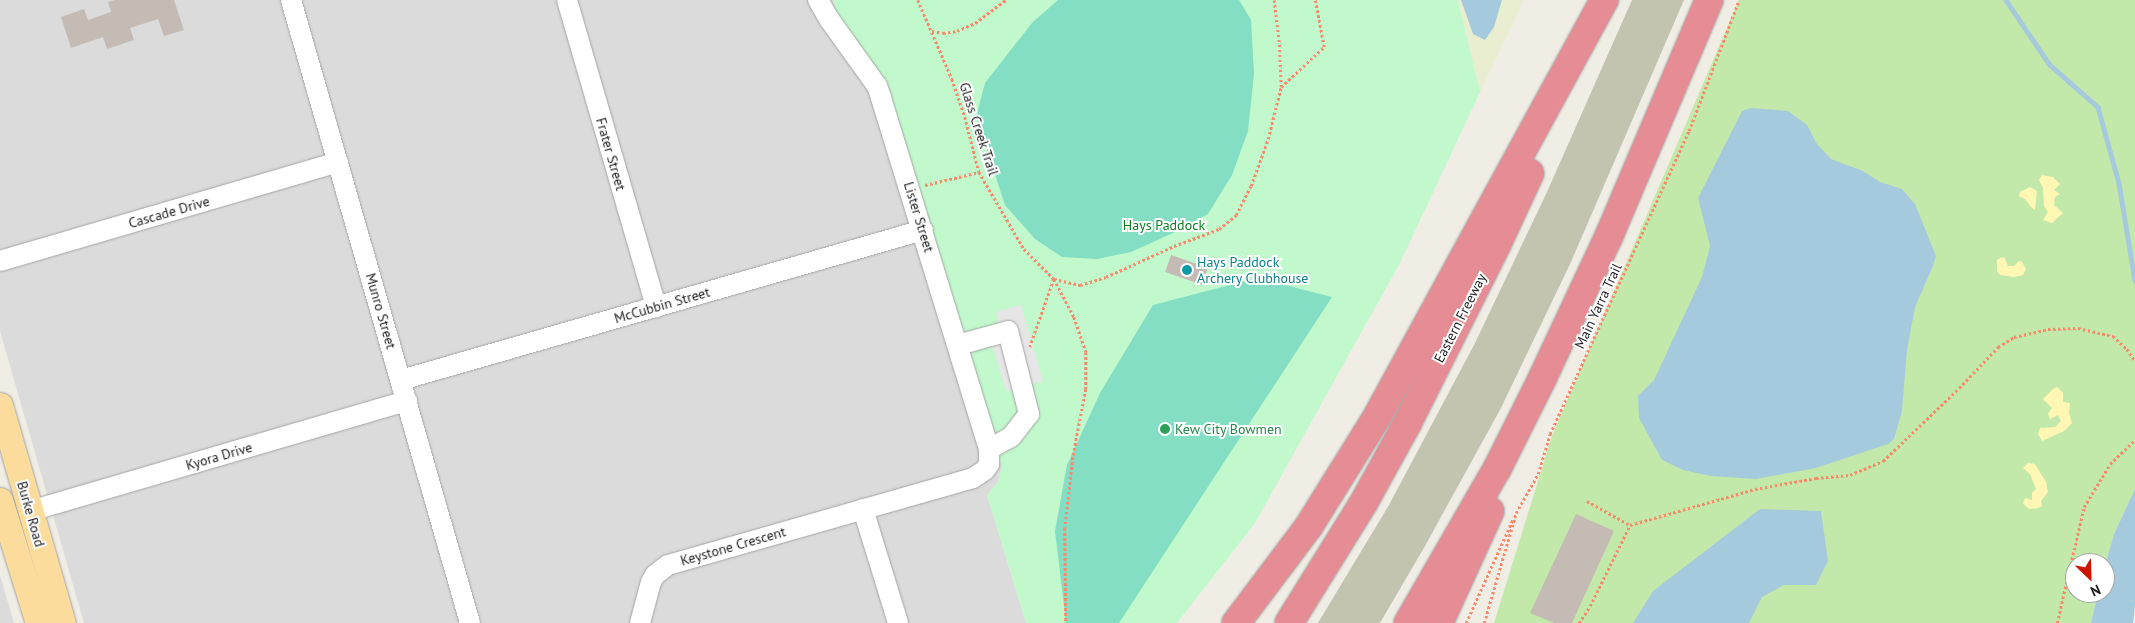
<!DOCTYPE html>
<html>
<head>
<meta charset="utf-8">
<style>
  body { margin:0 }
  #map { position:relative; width:2135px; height:623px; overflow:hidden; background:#efede4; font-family:"PT Sans",sans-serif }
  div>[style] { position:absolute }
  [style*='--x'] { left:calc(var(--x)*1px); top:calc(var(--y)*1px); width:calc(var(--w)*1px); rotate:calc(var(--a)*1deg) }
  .residential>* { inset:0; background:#dcdbdb }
  .construction>* { inset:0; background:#c2c4b0 }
  .farmland>* { inset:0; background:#e9eed0 }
  .grass>* { inset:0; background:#c3e9aa }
  .sand>* { inset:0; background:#fff7b3 }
  .park>* { inset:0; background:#c1f9cc }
  .pitch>* { inset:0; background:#83dec4 }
  .parking>* { inset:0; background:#e6e6e6 }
  .water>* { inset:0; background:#a5cadd }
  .stream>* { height:4.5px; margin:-2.25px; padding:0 2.25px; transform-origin:2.25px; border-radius:2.25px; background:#a5cadd }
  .building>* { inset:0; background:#c4bcb4; transform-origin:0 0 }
  .path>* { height:2.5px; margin-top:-1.25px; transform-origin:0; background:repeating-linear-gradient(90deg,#f9896b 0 2.5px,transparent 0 5px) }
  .roads { filter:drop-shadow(0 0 1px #a5a5a5) drop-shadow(0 0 1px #a5a5a5) }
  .minor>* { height:20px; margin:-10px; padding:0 10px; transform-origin:10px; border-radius:10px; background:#fff }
  .major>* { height:25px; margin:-12.5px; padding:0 12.5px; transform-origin:12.5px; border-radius:12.5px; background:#fbdc9d }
  .highway>* { height:28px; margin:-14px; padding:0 14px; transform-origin:14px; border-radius:14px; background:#e68c94 }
  .dots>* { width:14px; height:14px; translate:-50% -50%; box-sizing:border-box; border:2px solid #fff; border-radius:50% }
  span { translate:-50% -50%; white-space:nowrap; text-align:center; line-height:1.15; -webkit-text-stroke:4px #fff; paint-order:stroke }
  .street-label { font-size:14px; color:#1e1e1e }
  .park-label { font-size:14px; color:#0c7d21 }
  .culture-label { font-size:14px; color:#0d838f }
  .left { translate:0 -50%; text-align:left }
  .leisure-label { font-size:14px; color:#27864d }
  .north { position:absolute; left:2065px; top:553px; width:50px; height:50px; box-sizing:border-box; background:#fff; border:1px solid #a5a5a5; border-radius:50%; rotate:156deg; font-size:14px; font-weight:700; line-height:20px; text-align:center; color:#1e1e1e }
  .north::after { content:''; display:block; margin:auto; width:18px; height:22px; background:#cc1601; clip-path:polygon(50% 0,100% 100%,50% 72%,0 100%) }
</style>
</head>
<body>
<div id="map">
  <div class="residential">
    <i style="clip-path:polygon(0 0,833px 0,840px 25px,889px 91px,1002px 465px,998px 482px,987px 495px,1026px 623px,84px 623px,0 331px)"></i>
    <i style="clip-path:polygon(0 575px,14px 623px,0 623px)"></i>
  </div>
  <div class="construction">
    <i style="clip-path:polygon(1632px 0,1684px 0,1571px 262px,1501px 408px,1425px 546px,1380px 623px,1318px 623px,1389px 505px,1475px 343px,1547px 192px)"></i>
  </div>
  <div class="farmland">
    <i style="clip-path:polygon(1458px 0,1524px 0,1480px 92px)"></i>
  </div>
  <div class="grass">
    <i style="clip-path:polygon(1739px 0,2135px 0,2135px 489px,2114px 534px,2105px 565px,2105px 563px,2075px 563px,2075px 593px,2098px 593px,2091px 623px,1494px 623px,1552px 436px)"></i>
  </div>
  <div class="sand">
    <i style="clip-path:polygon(2042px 175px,2053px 177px,2060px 184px,2054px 190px,2060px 194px,2055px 197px,2054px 205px,2063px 213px,2052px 223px,2043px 220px,2048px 212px,2044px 206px,2043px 188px,2039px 180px)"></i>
    <i style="clip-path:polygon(2030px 187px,2037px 191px,2035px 210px,2031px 207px,2025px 199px,2019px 196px,2020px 192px)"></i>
    <i style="clip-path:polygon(2002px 257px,2005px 258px,2008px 266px,2014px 266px,2019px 261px,2022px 262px,2026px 269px,2023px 275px,2014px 277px,2000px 275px,1997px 271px,1997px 260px)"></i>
    <i style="clip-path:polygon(2057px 387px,2063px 393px,2063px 402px,2070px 403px,2069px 413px,2072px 423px,2064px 431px,2042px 441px,2038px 434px,2040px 428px,2055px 427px,2061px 421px,2058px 415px,2050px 419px,2048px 414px,2052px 408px,2043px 399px,2053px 389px)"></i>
    <i style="clip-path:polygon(2028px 463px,2035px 464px,2046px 482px,2048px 492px,2041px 501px,2042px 506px,2038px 508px,2029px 509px,2023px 503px,2025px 498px,2032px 500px,2032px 493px,2036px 489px,2030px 474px,2023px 468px)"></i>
  </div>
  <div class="park">
    <i style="clip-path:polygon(833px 0,1458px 0,1480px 92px,1400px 263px,1255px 523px,1177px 623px,1026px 623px,987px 495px,998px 482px,1002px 465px,889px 91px,840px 25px)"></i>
  </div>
  <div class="pitch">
    <i style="clip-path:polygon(1058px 0,1239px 0,1251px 20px,1254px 73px,1248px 131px,1232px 175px,1208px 214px,1173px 233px,1131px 252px,1097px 259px,1062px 257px,1035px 239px,1005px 205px,976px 117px,985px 83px,1032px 23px)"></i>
    <i style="clip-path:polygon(1257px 278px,1332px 297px,1119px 623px,1066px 623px,1055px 531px,1067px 465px,1100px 393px,1153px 305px)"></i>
  </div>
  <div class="parking">
    <i style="clip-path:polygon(1021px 305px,1043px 381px,1006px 391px,987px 327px,999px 324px,996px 312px)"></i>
  </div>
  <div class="water">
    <i style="clip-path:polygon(1461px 0,1502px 0,1494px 27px,1485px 40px,1473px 34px)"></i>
    <i style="clip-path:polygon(1751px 108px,1788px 111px,1807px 125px,1817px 144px,1831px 159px,1863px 171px,1880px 182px,1902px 189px,1915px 204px,1936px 256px,1933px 266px,1915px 307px,1907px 350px,1902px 411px,1894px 439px,1888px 444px,1816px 468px,1756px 479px,1711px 476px,1683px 470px,1662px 460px,1639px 418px,1638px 396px,1654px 380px,1702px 277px,1710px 246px,1698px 198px,1742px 111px)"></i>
    <i style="clip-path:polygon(2135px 489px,2135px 605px,2133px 623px,2091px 623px,2098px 593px,2105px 593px,2105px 565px,2114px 534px)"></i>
    <i style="clip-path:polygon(1760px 509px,1821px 511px,1828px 561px,1816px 585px,1784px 585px,1762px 597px,1749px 623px,1633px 623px,1653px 591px)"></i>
  </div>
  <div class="stream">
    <i style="--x:2006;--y:0;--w:78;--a:55.9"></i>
    <i style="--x:2050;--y:65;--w:64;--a:41.2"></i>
    <i style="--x:2098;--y:107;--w:79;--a:74.6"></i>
    <i style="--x:2119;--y:183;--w:99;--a:80.7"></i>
  </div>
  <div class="building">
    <i style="clip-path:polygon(115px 0,174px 0,184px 30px,164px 36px,158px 19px,130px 28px,134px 40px,107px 49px,103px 37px,71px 48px,61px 17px,84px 9px,88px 20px,111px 12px,108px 2px)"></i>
    <i style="left:1171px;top:255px;width:39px;height:18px;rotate:19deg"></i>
    <i style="clip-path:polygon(1576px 514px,1614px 531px,1572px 623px,1554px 623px,1530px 613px)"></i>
  </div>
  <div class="path">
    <i style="--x:918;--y:0;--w:86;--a:66.7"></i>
    <i style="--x:952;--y:79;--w:40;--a:71.1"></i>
    <i style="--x:965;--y:117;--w:57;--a:75.7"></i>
    <i style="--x:979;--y:172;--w:89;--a:59.7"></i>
    <i style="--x:1024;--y:249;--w:42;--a:45"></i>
    <i style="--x:1054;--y:279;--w:72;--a:109.4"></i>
    <i style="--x:932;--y:31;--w:11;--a:10"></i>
    <i style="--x:943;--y:33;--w:14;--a:-8"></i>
    <i style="--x:957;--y:31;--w:20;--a:-24"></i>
    <i style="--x:975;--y:23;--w:39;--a:-37"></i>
    <i style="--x:1281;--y:87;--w:59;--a:-42.9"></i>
    <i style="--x:1324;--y:47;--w:48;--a:-100.8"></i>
    <i style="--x:925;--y:185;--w:56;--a:-13.5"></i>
    <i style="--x:1054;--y:279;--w:27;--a:13"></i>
    <i style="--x:1080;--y:285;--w:27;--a:-17"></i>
    <i style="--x:1106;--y:277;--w:75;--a:-24.5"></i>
    <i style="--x:1174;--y:246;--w:48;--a:-20.7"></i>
    <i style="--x:1219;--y:229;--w:22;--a:-39"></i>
    <i style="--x:1236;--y:215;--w:33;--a:-63"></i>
    <i style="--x:1251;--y:186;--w:50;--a:-70.1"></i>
    <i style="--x:1268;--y:139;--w:54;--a:-76"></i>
    <i style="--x:1281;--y:87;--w:45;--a:-92.5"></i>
    <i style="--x:1279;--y:42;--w:42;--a:-96.8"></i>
    <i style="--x:1054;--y:279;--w:43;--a:62.2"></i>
    <i style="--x:1074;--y:317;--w:37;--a:71"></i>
    <i style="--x:1086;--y:352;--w:37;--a:90"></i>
    <i style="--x:1086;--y:389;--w:69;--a:100.8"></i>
    <i style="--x:1073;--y:457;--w:71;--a:96.4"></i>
    <i style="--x:1065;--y:528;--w:95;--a:89.4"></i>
    <i style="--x:1587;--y:501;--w:49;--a:29.2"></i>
    <i style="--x:1630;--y:525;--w:130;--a:-16.1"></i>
    <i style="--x:1755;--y:489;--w:62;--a:-10.2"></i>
    <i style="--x:1816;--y:478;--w:34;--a:-5"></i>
    <i style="--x:1850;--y:475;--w:36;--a:-23"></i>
    <i style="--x:1883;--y:461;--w:105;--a:-43.8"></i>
    <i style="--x:1959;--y:388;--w:57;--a:-46.4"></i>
    <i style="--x:1998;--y:347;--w:19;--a:-32"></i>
    <i style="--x:2014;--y:337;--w:35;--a:-13"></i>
    <i style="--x:2048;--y:329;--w:30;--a:-2"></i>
    <i style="--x:2078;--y:328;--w:36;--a:13"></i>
    <i style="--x:2113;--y:336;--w:19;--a:43"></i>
    <i style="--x:2127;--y:349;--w:14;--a:56"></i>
    <i style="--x:1466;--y:623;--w:114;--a:-65.7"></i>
    <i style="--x:1484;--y:623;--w:115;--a:-73.8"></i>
    <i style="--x:1516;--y:513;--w:45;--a:-60.6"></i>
    <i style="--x:1538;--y:474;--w:42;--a:-73.3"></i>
    <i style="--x:1550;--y:434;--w:333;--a:-65.4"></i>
    <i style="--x:1689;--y:131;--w:140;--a:-69.1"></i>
    <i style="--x:1579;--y:623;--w:20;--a:-57"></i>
    <i style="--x:1590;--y:606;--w:90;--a:-63.7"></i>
    <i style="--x:2057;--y:623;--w:119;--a:-76.9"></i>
    <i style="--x:2084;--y:507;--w:50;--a:-58.8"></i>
    <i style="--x:2110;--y:464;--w:35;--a:-44"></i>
  </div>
  <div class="roads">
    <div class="minor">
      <i style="--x:291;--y:0;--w:648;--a:73.97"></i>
      <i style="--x:567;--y:0;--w:320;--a:73.8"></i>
      <i style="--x:0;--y:261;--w:352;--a:-16.3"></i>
      <i style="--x:958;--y:345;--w:52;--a:-15.6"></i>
      <i style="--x:1008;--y:331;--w:86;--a:75.8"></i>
      <i style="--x:1029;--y:414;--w:29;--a:128"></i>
      <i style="--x:1011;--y:437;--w:25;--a:151"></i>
      <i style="--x:401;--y:380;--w:543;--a:-16.03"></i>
      <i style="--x:863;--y:509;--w:119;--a:72.9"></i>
      <i style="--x:30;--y:511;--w:393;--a:-16.3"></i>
      <i style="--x:640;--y:623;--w:42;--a:-75"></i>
      <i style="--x:651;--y:582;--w:8;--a:-60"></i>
      <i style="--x:655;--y:575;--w:16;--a:-38"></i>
      <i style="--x:668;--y:565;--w:317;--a:-15.9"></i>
      <i style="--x:973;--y:478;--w:14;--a:-34"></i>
      <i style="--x:985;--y:470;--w:7;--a:-56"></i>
      <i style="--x:989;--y:464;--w:15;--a:-90"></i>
      <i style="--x:989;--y:449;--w:368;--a:-107.1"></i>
      <i style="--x:881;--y:97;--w:12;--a:-110"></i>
      <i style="--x:877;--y:86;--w:82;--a:-125.6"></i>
      <i style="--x:829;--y:19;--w:22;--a:-120"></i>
    </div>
    <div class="major">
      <i style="--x:0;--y:405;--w:227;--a:73.9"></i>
      <i style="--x:0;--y:500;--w:129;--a:72.8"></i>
    </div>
    <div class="highway">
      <i style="--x:1236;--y:623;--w:121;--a:-53"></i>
      <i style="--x:1309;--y:526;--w:131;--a:-58.1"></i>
      <i style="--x:1378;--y:415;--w:473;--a:-61.4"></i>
      <i style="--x:1289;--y:623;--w:142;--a:-58.2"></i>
      <i style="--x:1364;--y:502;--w:89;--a:-61.1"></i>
      <i style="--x:1407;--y:424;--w:201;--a:-63.4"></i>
      <i style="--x:1497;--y:244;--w:78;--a:-65.1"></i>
      <i style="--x:1408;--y:623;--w:178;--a:-60"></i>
      <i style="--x:1497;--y:469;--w:101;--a:-63.4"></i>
      <i style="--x:1542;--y:379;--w:158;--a:-64.9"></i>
      <i style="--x:1609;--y:236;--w:256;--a:-67"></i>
      <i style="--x:1439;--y:623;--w:123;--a:-65.5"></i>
    </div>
  </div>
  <div class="dots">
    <i style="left:1187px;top:270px;background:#0f9aa8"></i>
    <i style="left:1165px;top:429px;background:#2e9e5b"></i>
  </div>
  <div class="street-label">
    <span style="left:979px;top:129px;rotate:72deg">Glass Creek Trail</span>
    <span style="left:611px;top:154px;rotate:74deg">Frater Street</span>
    <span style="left:169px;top:212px;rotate:-16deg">Cascade Drive</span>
    <span style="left:919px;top:217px;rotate:73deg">Lister Street</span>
    <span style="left:662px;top:305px;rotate:-16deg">McCubbin Street</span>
    <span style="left:1598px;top:306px;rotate:-65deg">Main Yarra Trail</span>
    <span style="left:381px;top:311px;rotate:74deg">Munro Street</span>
    <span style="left:1460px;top:318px;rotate:-63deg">Eastern Freeway</span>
    <span style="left:219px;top:456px;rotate:-16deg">Kyora Drive</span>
    <span style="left:31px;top:514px;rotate:74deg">Burke Road</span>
    <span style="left:733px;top:546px;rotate:-16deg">Keystone Crescent</span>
  </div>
  <div class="park-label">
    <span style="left:1164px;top:225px">Hays Paddock</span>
  </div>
  <div class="culture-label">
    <span class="left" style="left:1197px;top:270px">Hays Paddock<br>Archery Clubhouse</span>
  </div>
  <div class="leisure-label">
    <span class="left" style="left:1175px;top:429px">Kew City Bowmen</span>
  </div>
  <div class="north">N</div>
</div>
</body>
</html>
